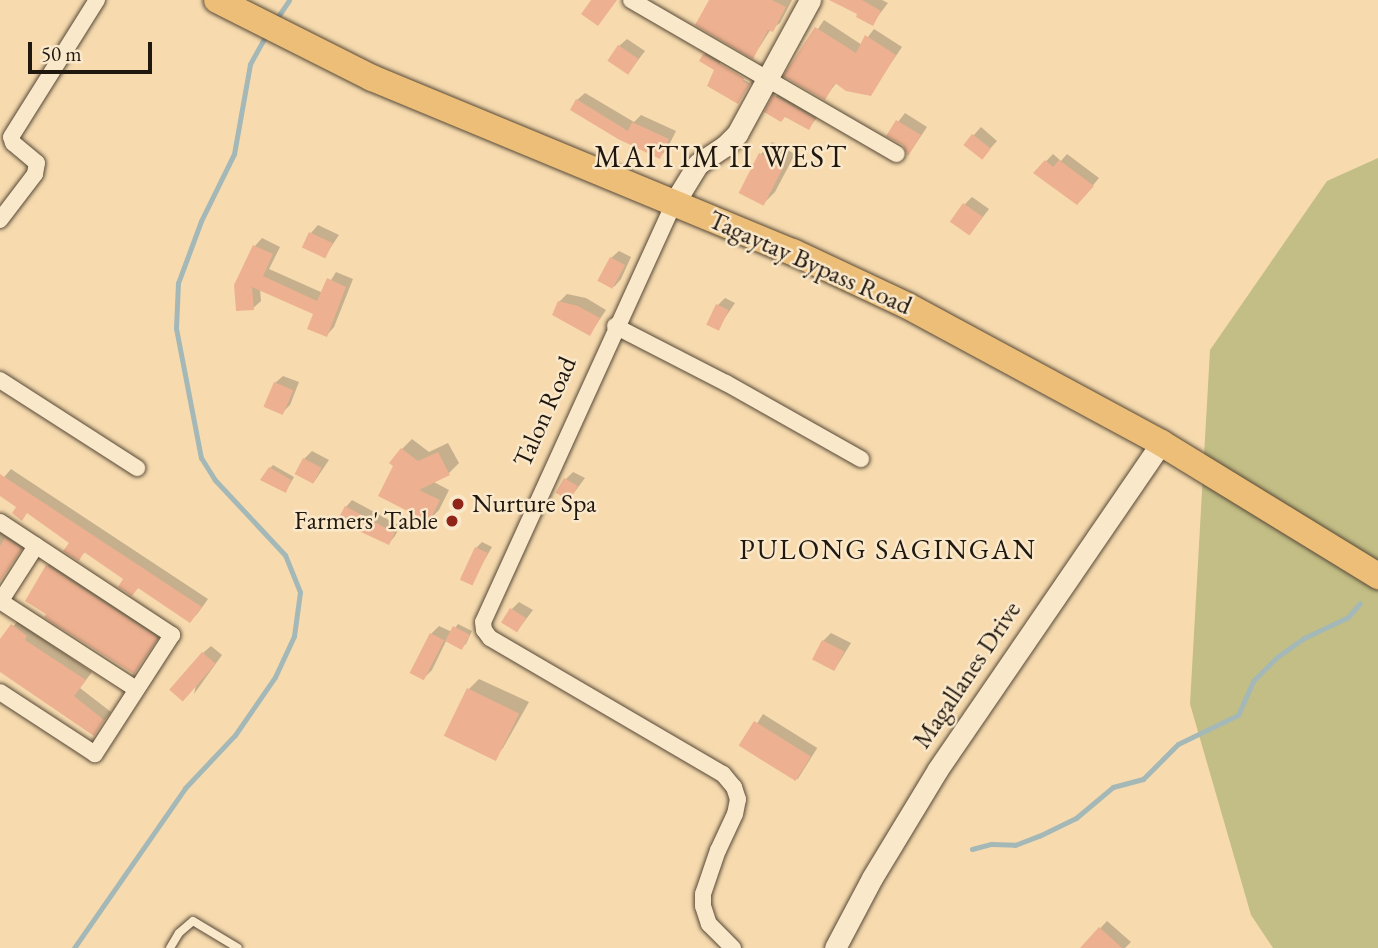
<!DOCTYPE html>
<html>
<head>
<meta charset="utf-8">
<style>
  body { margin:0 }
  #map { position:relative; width:1378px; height:948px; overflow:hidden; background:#f7dbaf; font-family:"EB Garamond",serif }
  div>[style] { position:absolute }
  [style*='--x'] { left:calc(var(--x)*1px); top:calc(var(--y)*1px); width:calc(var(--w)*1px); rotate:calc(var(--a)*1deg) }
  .green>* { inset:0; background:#c3be86 }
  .shadow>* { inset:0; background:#0003; transform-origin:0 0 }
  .stream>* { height:5px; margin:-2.5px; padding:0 2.5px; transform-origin:2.5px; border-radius:2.5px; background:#a4b8b7 }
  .building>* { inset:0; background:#edb191; transform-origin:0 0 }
  .roads { filter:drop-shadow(0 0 2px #564836) drop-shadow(0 0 2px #564836) }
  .service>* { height:8px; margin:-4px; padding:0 4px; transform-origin:4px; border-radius:4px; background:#fae8cb }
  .minor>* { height:16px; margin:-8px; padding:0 8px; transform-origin:8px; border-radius:8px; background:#fae8cb }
  .tertiary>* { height:21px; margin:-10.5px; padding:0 10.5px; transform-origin:10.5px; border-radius:10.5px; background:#fae8cb }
  .primary>* { height:26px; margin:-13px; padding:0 13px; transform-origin:13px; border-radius:13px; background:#ecbe78 }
  .dots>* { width:19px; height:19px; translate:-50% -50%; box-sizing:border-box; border:4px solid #fae8cb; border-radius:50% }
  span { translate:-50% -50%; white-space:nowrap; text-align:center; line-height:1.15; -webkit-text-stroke:5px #fae8cb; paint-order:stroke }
  .street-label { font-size:26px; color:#20170e }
  .poi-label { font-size:26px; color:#20170e }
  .left { translate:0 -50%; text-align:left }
  .right { translate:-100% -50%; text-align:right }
  .neighbourhood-label { font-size:28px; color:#20170e; letter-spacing:2px }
  .quarter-label { font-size:30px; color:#20170e; letter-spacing:2px }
  .scale { position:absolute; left:28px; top:42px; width:124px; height:32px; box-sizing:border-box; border:4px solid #20170e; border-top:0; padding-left:9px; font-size:21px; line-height:24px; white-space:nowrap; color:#20170e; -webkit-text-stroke:5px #fae8cb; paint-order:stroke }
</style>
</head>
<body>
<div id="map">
  <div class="green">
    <i style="clip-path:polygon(1378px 158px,1378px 948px,1273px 948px,1251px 915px,1190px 704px,1210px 350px,1327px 181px)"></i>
  </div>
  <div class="shadow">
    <i style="clip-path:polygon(716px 0,792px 0,780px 23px,771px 29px,753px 57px)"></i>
    <i style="clip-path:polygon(833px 0,882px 0,888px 3px,872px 24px,860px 13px)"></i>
    <i style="clip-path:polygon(824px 20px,862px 45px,874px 29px,902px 47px,870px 94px,837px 82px,825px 98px,786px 76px)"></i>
    <i style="clip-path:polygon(627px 39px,645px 51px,629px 72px,619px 46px)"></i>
    <i style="clip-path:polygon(evenodd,712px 47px,755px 77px,738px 102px,704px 55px,712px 47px,720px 62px,753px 81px,751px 84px,720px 66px,720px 62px)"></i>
    <i style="clip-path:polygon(782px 88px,822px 111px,809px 128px,786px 115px,766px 111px)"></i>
    <i style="clip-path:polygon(585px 93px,634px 122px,641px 115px,676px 131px,667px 149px,660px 157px,577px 100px)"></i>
    <i style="clip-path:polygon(905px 113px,927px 127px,909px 154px,904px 144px,888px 135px)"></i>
    <i style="clip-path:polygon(981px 127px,997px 141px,988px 151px,965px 145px)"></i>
    <i style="clip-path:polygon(772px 142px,795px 154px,775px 192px,763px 204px,761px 154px)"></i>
    <i style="clip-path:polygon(1053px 154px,1061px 161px,1067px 154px,1099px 178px,1084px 196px,1035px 173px)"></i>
    <i style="clip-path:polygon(972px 197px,989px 209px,970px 234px,965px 204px)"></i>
    <i style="clip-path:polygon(318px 225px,339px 235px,325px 256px,311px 233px)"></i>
    <i style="clip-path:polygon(262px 238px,280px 247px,269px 269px,323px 293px,336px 272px,353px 279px,334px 327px,327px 335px,315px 313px,260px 289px,261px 301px,253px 308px,235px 285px,255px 246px)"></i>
    <i style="clip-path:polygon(619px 251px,631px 257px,621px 279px,614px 287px,611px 258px)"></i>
    <i style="clip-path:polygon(567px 294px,586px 298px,606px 310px,590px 334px,559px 302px)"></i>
    <i style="clip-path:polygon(725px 298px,735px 303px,718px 328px,718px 305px)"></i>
    <i style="clip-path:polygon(283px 376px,299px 382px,290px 405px,282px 413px,275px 383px)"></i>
    <i style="clip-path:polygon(412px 439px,429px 452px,448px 443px,459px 463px,449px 473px,432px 481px,449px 490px,439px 510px,429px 520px,402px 449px)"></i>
    <i style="clip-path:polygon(312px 451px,329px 460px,314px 482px,304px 459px)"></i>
    <i style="clip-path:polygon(273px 465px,294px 477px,286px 491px,270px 468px)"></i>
    <i style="clip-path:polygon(11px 469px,208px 599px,198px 613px,190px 621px,139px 587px,132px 594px,125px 579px,86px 551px,78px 559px,71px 543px,0 494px,0 482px)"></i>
    <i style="clip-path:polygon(573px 472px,585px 478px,570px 498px,566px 479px)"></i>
    <i style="clip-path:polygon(352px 500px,400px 526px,395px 536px,389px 543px,346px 507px)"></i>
    <i style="clip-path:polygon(0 522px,27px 541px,0 579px)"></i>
    <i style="clip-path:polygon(482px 542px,492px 547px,471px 583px,476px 548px)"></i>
    <i style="clip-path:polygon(54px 560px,164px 630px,134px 672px,46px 567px)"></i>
    <i style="clip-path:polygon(519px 602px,533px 610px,517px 631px,512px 609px)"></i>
    <i style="clip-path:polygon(20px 618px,34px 628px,31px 631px,92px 672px,80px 688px,111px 712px,94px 733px,0 670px,0 643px)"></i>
    <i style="clip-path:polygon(458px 624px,472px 631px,466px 644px,462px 647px,447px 639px,432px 670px,424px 678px,431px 634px,439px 626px,452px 632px)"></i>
    <i style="clip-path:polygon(831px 633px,851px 643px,835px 669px,823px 641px)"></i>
    <i style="clip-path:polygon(211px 646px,222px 655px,194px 694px,203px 653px)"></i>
    <i style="clip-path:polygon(479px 679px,529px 702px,503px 748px,492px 758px,469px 689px)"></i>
    <i style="left:763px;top:714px;width:64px;height:37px;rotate:32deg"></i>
    <i style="clip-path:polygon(1107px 921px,1131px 942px,1125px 948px,1082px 948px)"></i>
  </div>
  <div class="stream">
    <i style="--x:275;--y:21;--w:25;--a:-56"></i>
    <i style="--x:972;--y:849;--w:20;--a:-15"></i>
    <i style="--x:991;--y:844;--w:24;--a:2"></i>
    <i style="--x:1015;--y:845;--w:26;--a:-21"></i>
    <i style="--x:1039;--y:836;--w:41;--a:-25.9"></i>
    <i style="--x:1076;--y:818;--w:48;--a:-40"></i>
    <i style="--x:1113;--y:787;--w:31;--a:-15"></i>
    <i style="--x:1143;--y:779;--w:49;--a:-45"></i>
    <i style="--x:1178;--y:744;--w:67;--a:-25.8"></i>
    <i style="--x:1238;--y:715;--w:37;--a:-66"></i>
    <i style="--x:1253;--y:681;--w:34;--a:-45"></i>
    <i style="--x:1277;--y:657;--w:33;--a:-35"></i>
    <i style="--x:1304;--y:638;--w:49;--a:-25.5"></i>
    <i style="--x:1348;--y:617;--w:18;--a:-49"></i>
    <i style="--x:74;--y:948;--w:195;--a:-55.2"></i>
    <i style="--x:185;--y:788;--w:73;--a:-46.7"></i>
    <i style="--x:235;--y:735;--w:70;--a:-55.4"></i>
    <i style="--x:275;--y:677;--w:45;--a:-65.1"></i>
    <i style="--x:294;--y:636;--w:44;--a:-82.2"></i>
    <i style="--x:300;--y:592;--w:40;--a:-112"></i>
    <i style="--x:285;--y:555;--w:103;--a:-133"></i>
    <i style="--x:215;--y:480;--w:26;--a:-122"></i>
    <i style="--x:201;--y:458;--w:132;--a:-100.9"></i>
    <i style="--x:176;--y:328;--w:45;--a:-87.5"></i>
    <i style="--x:178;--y:283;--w:66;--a:-69.6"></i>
    <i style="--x:201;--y:221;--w:75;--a:-63.8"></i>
    <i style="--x:234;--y:154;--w:91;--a:-79.9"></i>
    <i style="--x:250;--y:64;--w:33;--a:-61"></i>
  </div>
  <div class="building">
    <i style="clip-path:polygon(591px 0,617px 0,598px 26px,581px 14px)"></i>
    <i style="clip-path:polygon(709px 0,772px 0,786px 7px,773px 32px,768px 30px,753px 59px,695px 25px)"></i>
    <i style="clip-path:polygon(829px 0,862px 0,881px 11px,873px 26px,856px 17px,857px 14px)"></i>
    <i style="clip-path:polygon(815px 27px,856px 53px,865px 35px,896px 55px,871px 96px,846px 91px,835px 83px,825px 100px,783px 76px)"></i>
    <i style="left:618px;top:45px;width:25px;height:19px;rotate:34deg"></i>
    <i style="clip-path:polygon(703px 54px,744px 78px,743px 81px,749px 85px,738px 104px,707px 86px,714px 70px,699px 61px)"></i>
    <i style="clip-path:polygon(773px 95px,815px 119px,809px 130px,785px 117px,781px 122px,764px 112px)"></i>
    <i style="clip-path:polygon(576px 99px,628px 131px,632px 122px,669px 139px,660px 159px,618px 139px,570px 110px)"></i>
    <i style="clip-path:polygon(896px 120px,921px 135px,908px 156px,903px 145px,886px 136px)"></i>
    <i style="left:972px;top:134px;width:24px;height:14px;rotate:38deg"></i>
    <i style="left:759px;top:153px;width:28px;height:45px;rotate:27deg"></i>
    <i style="clip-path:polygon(1045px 160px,1053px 167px,1059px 160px,1094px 186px,1077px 205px,1033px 173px)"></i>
    <i style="left:963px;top:203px;width:24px;height:23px;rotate:35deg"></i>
    <i style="left:309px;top:232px;width:26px;height:17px;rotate:25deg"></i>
    <i style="clip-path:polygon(253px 245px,273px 254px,263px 276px,317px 301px,327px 278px,346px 287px,327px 337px,307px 329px,313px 314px,252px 287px,254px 310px,236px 311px,234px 285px)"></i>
    <i style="left:610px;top:257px;width:17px;height:27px;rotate:28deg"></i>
    <i style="clip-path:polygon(558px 301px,578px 306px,600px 318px,590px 336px,552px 315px)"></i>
    <i style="left:716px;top:304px;width:14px;height:23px;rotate:25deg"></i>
    <i style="left:274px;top:382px;width:21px;height:27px;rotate:23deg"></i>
    <i style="clip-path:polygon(401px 448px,418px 461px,438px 452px,450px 475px,419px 490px,440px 500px,429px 522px,378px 496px,393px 466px,389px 463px)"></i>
    <i style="left:303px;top:458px;width:21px;height:18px;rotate:28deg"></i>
    <i style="clip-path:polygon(269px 467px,291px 480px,286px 493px,260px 480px)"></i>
    <i style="clip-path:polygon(0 474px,202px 607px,190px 623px,138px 588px,132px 596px,118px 587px,123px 579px,84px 552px,79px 561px,63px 551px,69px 543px,27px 513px,22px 521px,12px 513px,16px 507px,0 496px)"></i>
    <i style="left:564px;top:478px;width:16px;height:17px;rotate:30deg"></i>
    <i style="clip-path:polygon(345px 506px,395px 533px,389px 545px,337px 521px)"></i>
    <i style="clip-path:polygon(5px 538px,22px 549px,0 581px,0 546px)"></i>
    <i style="left:475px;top:547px;width:14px;height:36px;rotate:25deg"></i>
    <i style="clip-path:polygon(46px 565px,158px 638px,134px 674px,53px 623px,44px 617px,46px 614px,25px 601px)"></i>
    <i style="left:510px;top:608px;width:19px;height:17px;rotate:32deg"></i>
    <i style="clip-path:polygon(11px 624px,27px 636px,25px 640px,86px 680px,74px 696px,104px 720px,94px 736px,0 672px,0 639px)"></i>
    <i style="left:453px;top:626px;width:19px;height:17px;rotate:28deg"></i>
    <i style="left:430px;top:633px;width:16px;height:45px;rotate:27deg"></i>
    <i style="left:822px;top:640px;width:25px;height:22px;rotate:27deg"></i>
    <i style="left:202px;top:652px;width:18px;height:50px;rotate:41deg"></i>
    <i style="left:467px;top:688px;width:58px;height:53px;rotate:26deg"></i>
    <i style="left:754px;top:721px;width:67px;height:29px;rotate:32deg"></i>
    <i style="clip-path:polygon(1099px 927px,1122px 948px,1080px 948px)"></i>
  </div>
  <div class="roads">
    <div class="service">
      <i style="--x:170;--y:948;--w:17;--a:-59"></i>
      <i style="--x:179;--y:933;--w:18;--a:-41"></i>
      <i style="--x:193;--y:921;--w:52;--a:31"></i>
    </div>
    <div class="minor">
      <i style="--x:631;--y:0;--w:307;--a:30.1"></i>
      <i style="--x:674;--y:203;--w:460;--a:114.5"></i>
      <i style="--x:483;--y:622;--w:8;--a:83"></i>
      <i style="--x:484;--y:630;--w:10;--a:53"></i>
      <i style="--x:490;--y:638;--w:270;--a:30.3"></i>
      <i style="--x:723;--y:774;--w:17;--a:50"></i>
      <i style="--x:734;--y:787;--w:13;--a:72"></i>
      <i style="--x:738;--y:799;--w:15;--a:101"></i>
      <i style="--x:735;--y:814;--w:40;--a:115"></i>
      <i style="--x:718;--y:850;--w:46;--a:108.8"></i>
      <i style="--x:703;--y:894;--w:12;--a:90"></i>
      <i style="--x:703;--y:906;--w:19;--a:72"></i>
      <i style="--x:709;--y:924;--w:34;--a:45"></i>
      <i style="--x:0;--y:220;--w:58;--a:-52.7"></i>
      <i style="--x:35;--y:174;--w:11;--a:-80"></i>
      <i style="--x:37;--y:163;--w:31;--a:-140"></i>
      <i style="--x:13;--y:143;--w:6;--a:-108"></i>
      <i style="--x:11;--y:137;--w:162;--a:-57.9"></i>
      <i style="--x:615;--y:326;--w:125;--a:27.2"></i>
      <i style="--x:726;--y:383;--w:155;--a:29.4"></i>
      <i style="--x:0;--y:380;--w:163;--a:32.7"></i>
      <i style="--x:0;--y:522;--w:206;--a:33.3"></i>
      <i style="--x:172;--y:635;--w:142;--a:122.9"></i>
      <i style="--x:95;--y:754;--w:113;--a:-146.9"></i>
      <i style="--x:0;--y:601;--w:162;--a:32.9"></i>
      <i style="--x:0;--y:602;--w:67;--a:-57.3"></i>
    </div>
    <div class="tertiary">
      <i style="--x:674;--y:203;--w:46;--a:-58.4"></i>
      <i style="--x:698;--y:164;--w:32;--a:-34"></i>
      <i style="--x:725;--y:146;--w:17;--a:-45"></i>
      <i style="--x:737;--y:134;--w:153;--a:-61.4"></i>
      <i style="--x:835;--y:948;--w:79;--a:-62.1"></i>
      <i style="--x:872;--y:878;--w:127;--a:-58.8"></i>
      <i style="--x:938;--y:769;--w:395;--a:-55.6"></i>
    </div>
    <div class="primary">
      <i style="--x:217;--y:0;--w:174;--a:26.7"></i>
      <i style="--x:372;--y:78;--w:456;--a:22.5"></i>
      <i style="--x:793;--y:252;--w:127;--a:25.2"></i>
      <i style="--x:908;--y:306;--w:288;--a:28.4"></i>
      <i style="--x:1161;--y:443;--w:255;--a:31.5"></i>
    </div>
  </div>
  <div class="dots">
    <i style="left:458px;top:504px;background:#8f2418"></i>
    <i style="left:452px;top:521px;background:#8f2418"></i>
  </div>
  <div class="street-label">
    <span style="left:810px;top:263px;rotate:24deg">Tagaytay Bypass Road</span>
    <span style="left:545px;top:412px;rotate:-66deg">Talon Road</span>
    <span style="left:967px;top:675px;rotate:-56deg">Magallanes Drive</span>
  </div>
  <div class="poi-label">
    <span class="left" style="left:472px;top:504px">Nurture Spa</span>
    <span class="right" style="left:438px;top:521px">Farmers' Table</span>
  </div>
  <div class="neighbourhood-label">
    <span style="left:888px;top:549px">PULONG SAGINGAN</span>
  </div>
  <div class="quarter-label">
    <span style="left:721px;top:157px">MAITIM II WEST</span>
  </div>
  <div class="scale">50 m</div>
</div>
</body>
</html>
